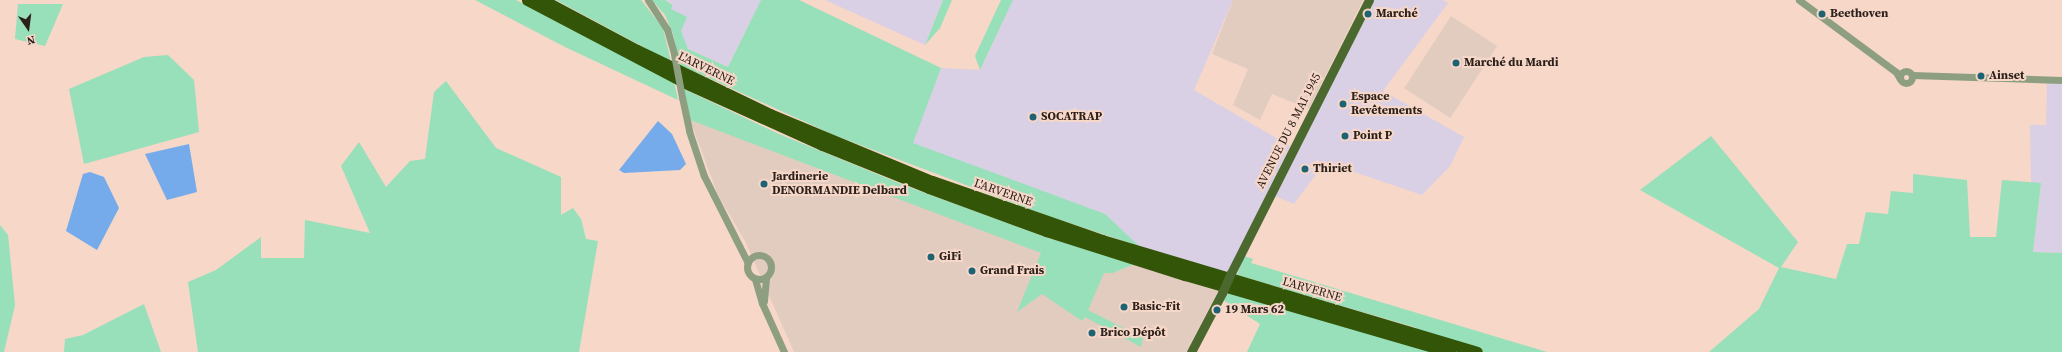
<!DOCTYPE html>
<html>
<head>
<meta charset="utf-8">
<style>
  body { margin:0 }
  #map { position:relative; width:2062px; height:352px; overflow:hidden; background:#f6d7c8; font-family:"Source Serif 4",serif }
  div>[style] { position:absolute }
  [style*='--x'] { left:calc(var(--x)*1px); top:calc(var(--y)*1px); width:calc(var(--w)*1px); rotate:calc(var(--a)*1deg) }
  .commercial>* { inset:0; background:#e2ccc0; transform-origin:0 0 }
  .industrial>* { inset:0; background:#d9d0e5 }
  .green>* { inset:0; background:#97e0b9 }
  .water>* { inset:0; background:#75abea }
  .tertiary>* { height:7px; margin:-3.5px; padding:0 3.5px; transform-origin:3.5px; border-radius:3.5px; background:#8d9f80 }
  .tertiary>.ring { margin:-3.5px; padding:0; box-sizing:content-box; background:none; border:7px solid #8d9f80; border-radius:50% }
  .primary>* { height:9px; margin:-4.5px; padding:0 4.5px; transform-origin:4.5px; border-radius:4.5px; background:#4b692f }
  .motorway>* { height:11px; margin:-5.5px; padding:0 5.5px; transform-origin:5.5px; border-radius:5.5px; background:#335507 }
  .tertiary-bridge>* { height:7px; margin:-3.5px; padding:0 3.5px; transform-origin:3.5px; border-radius:3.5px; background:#8d9f80 }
  .primary-bridge>* { height:9px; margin:-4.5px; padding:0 4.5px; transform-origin:4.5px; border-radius:4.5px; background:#4b692f }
  .dots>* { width:11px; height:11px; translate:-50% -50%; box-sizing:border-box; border:2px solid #f6d7c8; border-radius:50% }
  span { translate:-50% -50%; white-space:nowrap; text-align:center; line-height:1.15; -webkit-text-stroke:4px #f6d7c8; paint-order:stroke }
  .poi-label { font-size:12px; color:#2c201b; font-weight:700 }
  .left { translate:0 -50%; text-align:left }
  .street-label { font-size:12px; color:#2c201b }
  .north { position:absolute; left:8px; top:8px; width:40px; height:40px; -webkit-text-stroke:3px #f6d7c8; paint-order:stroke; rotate:166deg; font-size:11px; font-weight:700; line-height:16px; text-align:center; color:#2c201b }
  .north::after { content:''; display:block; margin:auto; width:14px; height:18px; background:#2c201b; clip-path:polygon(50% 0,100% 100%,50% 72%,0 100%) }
</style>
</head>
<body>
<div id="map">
  <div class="commercial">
    <i style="clip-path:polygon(1233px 0,1363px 0,1309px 109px,1272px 94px,1260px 120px,1233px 105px,1248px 69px,1212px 54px)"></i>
    <i style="left:1451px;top:16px;width:55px;height:86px;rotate:33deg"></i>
    <i style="clip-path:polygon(690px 120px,1104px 273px,1113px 273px,1137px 263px,1219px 289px,1186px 352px,794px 352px,745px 241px,718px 195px)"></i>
  </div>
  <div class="industrial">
    <i style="clip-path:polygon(665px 0,761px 0,728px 67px,688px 49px,671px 9px,673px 4px)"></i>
    <i style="clip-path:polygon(825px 0,943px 0,925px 45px)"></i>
    <i style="clip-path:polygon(1013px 0,1233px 0,1194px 90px,1290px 146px,1228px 273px,1139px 246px,912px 143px,941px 68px,980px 70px)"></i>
    <i style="clip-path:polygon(1374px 0,1442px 0,1448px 3px,1383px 91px,1464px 137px,1450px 166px,1422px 195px,1325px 162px,1294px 204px,1275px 196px)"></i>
    <i style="clip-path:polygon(2047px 82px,2062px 83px,2062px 253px,2033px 252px,2041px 183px,2031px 183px,2030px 125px,2046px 125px)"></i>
  </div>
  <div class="green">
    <i style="clip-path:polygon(475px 0,516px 0,674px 82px,678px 100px,565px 47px)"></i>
    <i style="clip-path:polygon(556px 0,641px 0,663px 28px,671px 62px)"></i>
    <i style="clip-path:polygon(652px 0,665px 0,673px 5px,671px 9px,687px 17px,681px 31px,688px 49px,728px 67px,761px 0,799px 0,941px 68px,913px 143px,1105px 214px,1139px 246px,1048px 216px,834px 135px,680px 65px,673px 34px,665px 15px)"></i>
    <i style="clip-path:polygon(943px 0,952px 0,940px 28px,925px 45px)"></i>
    <i style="clip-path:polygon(1001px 0,1013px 0,980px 70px,975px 56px)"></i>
    <i style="clip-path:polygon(18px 4px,63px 4px,45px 46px,15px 39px)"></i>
    <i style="clip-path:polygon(168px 55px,194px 80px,199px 132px,84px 164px,69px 89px,144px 57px)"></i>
    <i style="clip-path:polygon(446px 81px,496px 148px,561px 177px,561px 215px,573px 208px,581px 219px,586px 239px,598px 241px,579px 352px,198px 352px,188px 282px,216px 270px,261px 237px,261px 258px,304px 258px,305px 220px,370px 233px,341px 166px,359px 142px,386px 187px,410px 161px,425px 159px,434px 92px)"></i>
    <i style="clip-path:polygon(684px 89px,779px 134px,906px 186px,1048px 238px,1137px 263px,1113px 273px,1104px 273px,1088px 310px,1143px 338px,1141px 347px,1085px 317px,1082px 321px,1042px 294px,1017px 312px,1041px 253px,690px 120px)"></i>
    <i style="clip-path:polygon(1711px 136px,1798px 242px,1781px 267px,1836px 279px,1847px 244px,1859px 244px,1866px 212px,1888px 214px,1891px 191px,1913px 193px,1913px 174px,1967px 180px,1970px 237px,1996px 237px,2002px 180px,2041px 183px,2033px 252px,2062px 253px,2062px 352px,1709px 352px,1759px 309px,1779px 268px,1640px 190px)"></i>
    <i style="clip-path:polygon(0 225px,8px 235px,15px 305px,4px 352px,0 352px)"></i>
    <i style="clip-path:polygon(1244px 256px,1253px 259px,1251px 263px,1547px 352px,1247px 352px,1260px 324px,1223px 300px,1228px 293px,1342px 326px,1417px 328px,1237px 275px)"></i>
    <i style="clip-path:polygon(144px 304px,161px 352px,64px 352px,65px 339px,83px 335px)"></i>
  </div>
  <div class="water">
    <i style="clip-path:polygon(658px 121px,672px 134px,686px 164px,680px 170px,624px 173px,619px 170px)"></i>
    <i style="clip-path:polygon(189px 144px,197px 192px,167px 200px,145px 154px)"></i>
    <i style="clip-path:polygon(90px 172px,104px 177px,119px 208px,97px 250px,66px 231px,83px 174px)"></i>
  </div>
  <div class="tertiary">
    <i style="--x:648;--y:0;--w:35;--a:57"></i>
    <i style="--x:667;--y:29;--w:26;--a:74"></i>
    <i style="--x:1799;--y:0;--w:121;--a:36.6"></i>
    <i style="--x:1896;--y:72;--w:8;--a:60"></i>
    <i class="ring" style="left:1900px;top:71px;width:5px;height:5px"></i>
    <i style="--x:1912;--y:75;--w:150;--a:1.9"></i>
    <i style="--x:682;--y:97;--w:35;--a:78"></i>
    <i style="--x:689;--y:131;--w:47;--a:71.6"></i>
    <i style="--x:704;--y:176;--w:97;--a:63.2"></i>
    <i class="ring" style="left:747px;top:255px;width:17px;height:17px"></i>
    <i style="--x:755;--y:279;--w:25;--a:74"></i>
    <i style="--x:762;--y:303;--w:54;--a:65.8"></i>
    <i style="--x:764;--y:301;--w:23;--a:-85"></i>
  </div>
  <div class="primary">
    <i style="--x:1231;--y:273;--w:306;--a:-63.2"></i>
    <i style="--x:1191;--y:352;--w:67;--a:-62.3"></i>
  </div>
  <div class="motorway">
    <i style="--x:527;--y:0;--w:178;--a:27.7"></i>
    <i style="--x:685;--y:83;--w:150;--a:24.3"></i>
    <i style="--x:822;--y:145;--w:115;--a:21.9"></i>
    <i style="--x:929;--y:188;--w:125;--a:20.2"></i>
    <i style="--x:1046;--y:231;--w:146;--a:17.6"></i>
    <i style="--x:1185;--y:275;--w:276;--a:16.2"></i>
    <i style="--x:543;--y:0;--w:106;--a:28"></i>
    <i style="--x:637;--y:50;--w:148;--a:25.7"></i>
    <i style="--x:770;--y:114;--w:175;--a:22.5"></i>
    <i style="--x:932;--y:181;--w:180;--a:19.1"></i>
    <i style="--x:1102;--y:240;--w:391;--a:16.6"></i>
  </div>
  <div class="tertiary-bridge">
    <i style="--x:674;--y:54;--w:44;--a:79.5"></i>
  </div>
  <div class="primary-bridge">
    <i style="--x:1222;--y:293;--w:22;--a:-66"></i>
  </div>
  <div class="dots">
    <i style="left:1368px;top:14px;background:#1d6373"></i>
    <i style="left:1822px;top:14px;background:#1d6373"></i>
    <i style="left:1456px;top:63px;background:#1d6373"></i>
    <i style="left:1981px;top:76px;background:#1d6373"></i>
    <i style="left:1343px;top:104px;background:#1d6373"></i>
    <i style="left:1033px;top:117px;background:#1d6373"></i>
    <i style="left:1345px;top:136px;background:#1d6373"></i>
    <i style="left:1305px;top:169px;background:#1d6373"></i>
    <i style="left:764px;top:184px;background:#1d6373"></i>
    <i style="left:931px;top:257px;background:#1d6373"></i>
    <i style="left:972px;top:271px;background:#1d6373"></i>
    <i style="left:1124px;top:307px;background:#1d6373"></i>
    <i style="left:1217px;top:310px;background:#1d6373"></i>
    <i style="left:1092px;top:333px;background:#1d6373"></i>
  </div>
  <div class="poi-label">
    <span class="left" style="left:1376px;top:14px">Marché</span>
    <span class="left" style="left:1830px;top:14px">Beethoven</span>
    <span class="left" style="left:1464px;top:63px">Marché du Mardi</span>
    <span class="left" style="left:1989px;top:76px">Ainset</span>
    <span class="left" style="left:1351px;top:104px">Espace<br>Revêtements</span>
    <span class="left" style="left:1041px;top:117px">SOCATRAP</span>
    <span class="left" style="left:1353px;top:136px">Point P</span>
    <span class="left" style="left:1313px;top:169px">Thiriet</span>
    <span class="left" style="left:772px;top:184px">Jardinerie<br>DENORMANDIE Delbard</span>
    <span class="left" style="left:939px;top:257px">GiFi</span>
    <span class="left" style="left:980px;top:271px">Grand Frais</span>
    <span class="left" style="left:1132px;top:307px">Basic-Fit</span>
    <span class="left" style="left:1225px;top:310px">19 Mars 62</span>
    <span class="left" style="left:1100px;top:333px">Brico Dépôt</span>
  </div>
  <div class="street-label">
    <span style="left:706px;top:69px;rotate:26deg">L'ARVERNE</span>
    <span style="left:1289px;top:131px;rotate:-63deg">AVENUE DU 8 MAI 1945</span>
    <span style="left:1003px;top:193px;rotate:19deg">L'ARVERNE</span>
    <span style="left:1312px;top:290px;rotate:16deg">L'ARVERNE</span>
  </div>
  <div class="north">N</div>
</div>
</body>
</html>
